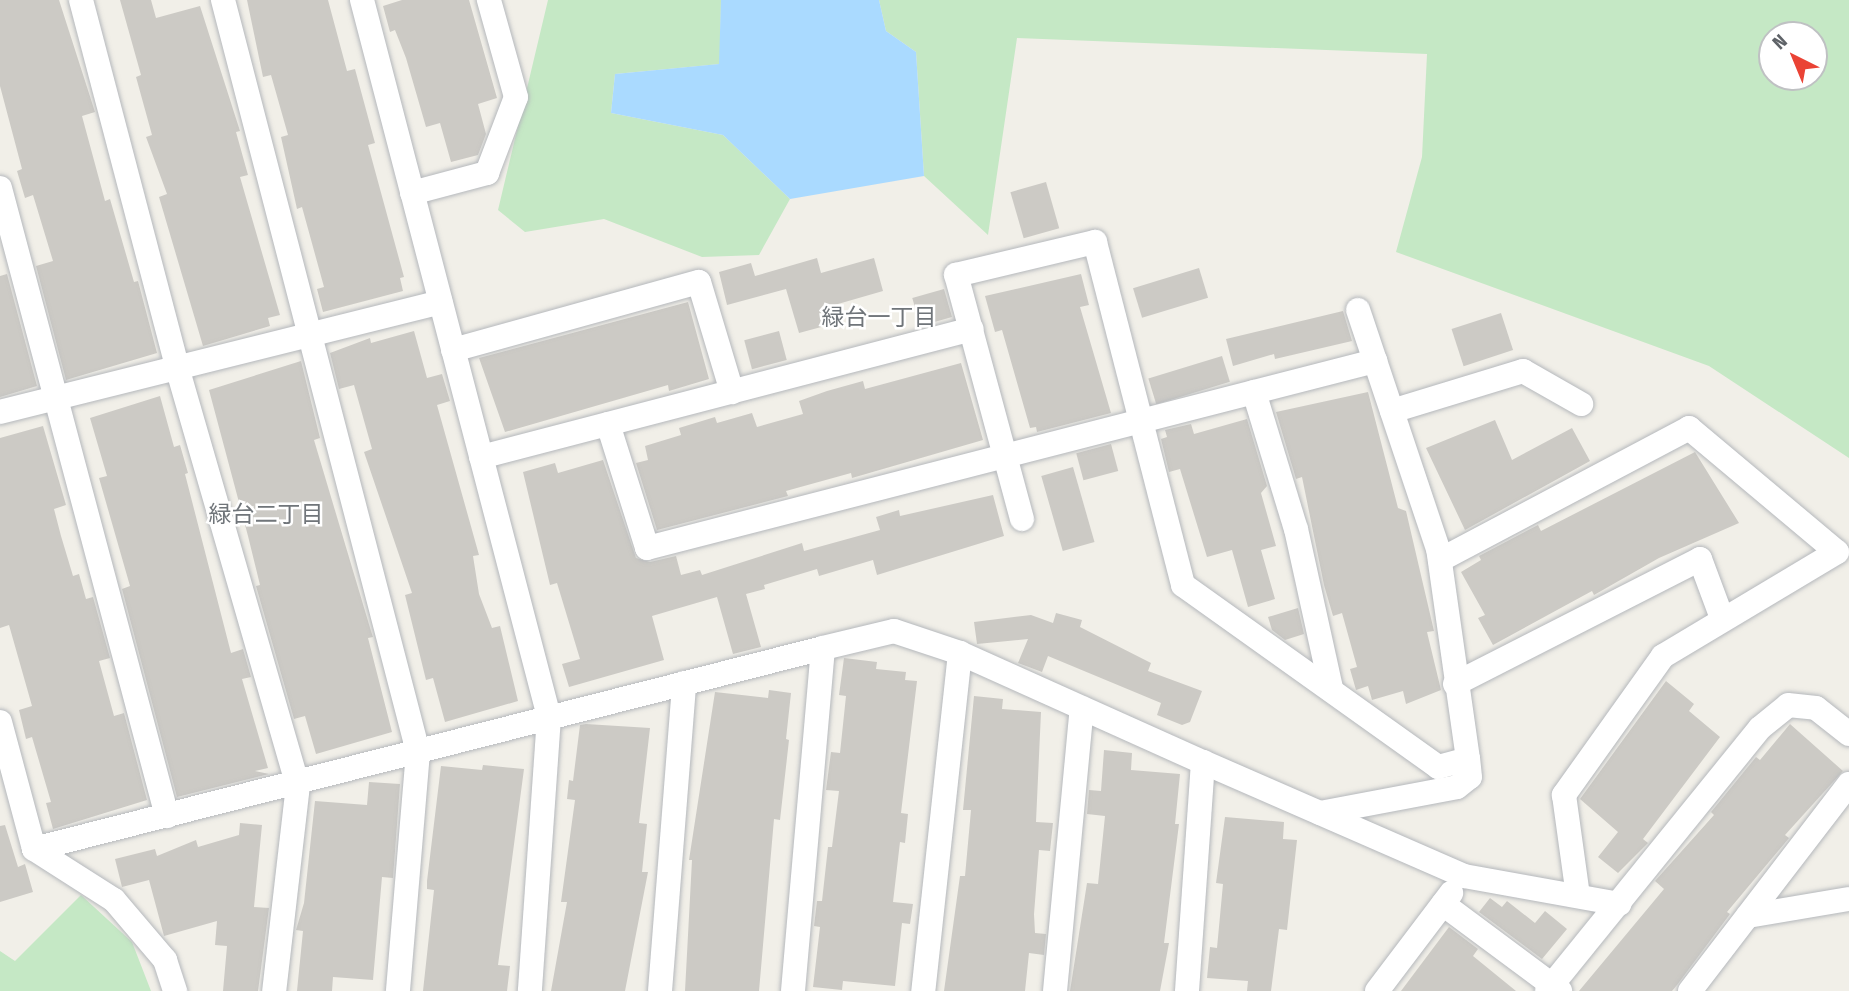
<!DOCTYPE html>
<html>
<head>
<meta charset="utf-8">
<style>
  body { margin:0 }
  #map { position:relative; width:1849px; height:991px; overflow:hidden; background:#f1efe8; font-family:"Fira Sans Condensed","Noto Sans JP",sans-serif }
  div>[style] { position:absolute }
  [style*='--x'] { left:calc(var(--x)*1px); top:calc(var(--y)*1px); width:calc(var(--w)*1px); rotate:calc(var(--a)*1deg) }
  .green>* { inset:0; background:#c5e8c5 }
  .water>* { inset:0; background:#aadaff }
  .building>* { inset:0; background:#cccac5; transform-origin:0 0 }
  .roads { filter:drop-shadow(0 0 2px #b5b8bc) drop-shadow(0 0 2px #b5b8bc) }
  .minor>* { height:24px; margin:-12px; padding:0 12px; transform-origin:12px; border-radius:12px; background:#fff }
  span { translate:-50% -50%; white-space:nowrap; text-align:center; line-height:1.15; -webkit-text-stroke:5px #fff; paint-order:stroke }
  .neighbourhood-label { font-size:23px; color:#70757a }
  .north { position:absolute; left:1758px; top:21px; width:70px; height:70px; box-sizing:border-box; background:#fff; border:2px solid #bfc1c3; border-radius:50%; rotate:317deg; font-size:19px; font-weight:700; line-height:28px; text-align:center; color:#5f6368 }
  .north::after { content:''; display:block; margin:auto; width:24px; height:32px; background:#ea4335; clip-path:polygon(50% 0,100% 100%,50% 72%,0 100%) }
</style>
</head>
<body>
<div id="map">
  <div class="green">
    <i style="clip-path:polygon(548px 0,721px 0,720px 64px,615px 74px,611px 113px,723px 135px,790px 199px,759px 255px,702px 257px,604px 219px,525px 232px,498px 210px)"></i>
    <i style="clip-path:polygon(evenodd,879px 0,1849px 0,1849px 458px,1709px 366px,1396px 252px,1422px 157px,1427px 54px,1017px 38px,988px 235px,924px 176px,916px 52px,886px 31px,879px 0,1772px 35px,1814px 35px,1814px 77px,1772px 77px,1772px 35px)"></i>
    <i style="clip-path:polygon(81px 895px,132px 942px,151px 991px,0 991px,0 951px,15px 961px)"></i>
  </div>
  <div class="water">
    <i style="clip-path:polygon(721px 0,879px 0,886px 31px,916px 52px,924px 176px,790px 199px,723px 135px,611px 113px,615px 74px,719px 64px)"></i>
  </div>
  <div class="building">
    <i style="clip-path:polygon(0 0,59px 0,95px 112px,82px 116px,105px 201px,110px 199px,134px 282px,138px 281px,157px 353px,66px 380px,36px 266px,53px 261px,33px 195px,25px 198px,17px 171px,22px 169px,0 86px)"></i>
    <i style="clip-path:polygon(120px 0,151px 0,156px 18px,200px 6px,240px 131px,236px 132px,248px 175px,240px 177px,280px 315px,268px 318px,270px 326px,203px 346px,159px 197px,167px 194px,146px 137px,152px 135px,136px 77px,141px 75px)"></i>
    <i style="clip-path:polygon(247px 0,328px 0,347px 71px,355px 69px,375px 143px,368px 145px,404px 277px,400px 278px,403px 291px,323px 312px,317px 289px,324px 287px,302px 207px,297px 209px,281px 137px,288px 135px,271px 75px,263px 77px)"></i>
    <i style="clip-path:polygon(402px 0,469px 0,497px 98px,478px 104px,486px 134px,478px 155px,451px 162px,440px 123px,426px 127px,406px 58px,395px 30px,390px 32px,383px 6px)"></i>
    <i style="left:1046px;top:182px;width:48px;height:37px;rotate:74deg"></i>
    <i style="clip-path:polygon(817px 258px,821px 273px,874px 258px,883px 291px,831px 306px,836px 323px,799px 333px,786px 289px,727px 305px,719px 272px,751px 263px,755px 276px)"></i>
    <i style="left:1199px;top:268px;width:31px;height:69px;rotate:73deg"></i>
    <i style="clip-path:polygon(7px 274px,37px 386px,0 397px,0 276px)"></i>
    <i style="clip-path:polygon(1081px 274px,1089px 305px,1080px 307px,1111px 413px,1037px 432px,1036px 427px,1030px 428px,1002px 330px,995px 332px,985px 296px)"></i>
    <i style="left:944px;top:289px;width:29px;height:33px;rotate:74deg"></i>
    <i style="clip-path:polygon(688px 302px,709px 379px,669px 391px,668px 385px,505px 432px,479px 358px)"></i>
    <i style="clip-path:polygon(1343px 311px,1352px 341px,1275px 359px,1274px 354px,1233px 366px,1226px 339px)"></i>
    <i style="left:1501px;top:313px;width:39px;height:52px;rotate:72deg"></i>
    <i style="clip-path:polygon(414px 331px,427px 378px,442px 374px,450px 401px,437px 405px,479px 555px,473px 556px,479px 594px,492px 628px,500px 626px,518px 701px,445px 722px,433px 678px,426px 680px,405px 595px,412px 593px,364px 452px,372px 449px,354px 385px,339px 389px,330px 353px,370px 338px,371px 343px)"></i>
    <i style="left:779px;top:331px;width:30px;height:36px;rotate:75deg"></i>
    <i style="left:1222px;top:356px;width:27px;height:77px;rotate:73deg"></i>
    <i style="clip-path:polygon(301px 361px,320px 438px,314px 440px,371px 631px,373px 637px,368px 638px,392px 732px,316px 754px,305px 716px,294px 719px,256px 586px,260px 585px,248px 536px,209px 390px)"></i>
    <i style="clip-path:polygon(961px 363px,983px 440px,852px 478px,851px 473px,786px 491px,788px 496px,657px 530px,636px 463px,648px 460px,645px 446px,681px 435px,679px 428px,715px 417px,717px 423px,752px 413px,757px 427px,803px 414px,799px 401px,827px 391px,863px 381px,865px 389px)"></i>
    <i style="clip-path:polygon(1368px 392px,1398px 508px,1406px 511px,1434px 631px,1427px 632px,1441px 690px,1406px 704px,1403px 691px,1372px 700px,1368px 686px,1356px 690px,1350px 669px,1357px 667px,1342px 613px,1333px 616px,1324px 585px,1302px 477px,1296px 479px,1276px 412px)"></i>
    <i style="clip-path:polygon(160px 396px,174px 447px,180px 445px,188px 473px,185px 474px,231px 653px,243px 649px,251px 677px,242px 679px,268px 768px,255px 771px,269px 774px,177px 797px,122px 589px,130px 586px,99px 478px,107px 476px,90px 418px)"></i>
    <i style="clip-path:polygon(1247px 419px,1267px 486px,1261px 493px,1276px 546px,1261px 550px,1275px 599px,1248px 607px,1232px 550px,1207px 557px,1180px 469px,1169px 472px,1161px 439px,1167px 437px,1165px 430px,1191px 424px,1194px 434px)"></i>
    <i style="clip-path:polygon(1495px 420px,1512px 460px,1572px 428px,1590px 461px,1465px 530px,1426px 448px)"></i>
    <i style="clip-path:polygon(43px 426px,66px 505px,54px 509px,61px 536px,73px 576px,79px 574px,86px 599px,93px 597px,110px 658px,99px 661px,114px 716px,124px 713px,147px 800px,53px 829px,46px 803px,51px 802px,32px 737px,26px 739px,19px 710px,32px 706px,9px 625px,0 628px,0 438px)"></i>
    <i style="left:1111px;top:444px;width:28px;height:36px;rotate:75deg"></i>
    <i style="clip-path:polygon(1695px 452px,1739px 523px,1659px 558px,1594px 595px,1592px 591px,1493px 645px,1478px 618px,1485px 615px,1461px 572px,1481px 560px,1479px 556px,1538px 525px,1541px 531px)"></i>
    <i style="clip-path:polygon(603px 460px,636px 558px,650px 562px,676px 556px,681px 575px,700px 570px,702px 575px,802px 543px,804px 551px,880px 530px,876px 517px,899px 510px,900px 516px,993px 495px,1004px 536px,877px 575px,873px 560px,819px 576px,817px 569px,764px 585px,765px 589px,746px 594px,761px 647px,733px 654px,717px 597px,652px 616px,664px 660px,569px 687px,562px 664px,580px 659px,557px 583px,550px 585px,523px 472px,555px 463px,558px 473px)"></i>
    <i style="left:1073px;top:467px;width:78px;height:33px;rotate:74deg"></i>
    <i style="clip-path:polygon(1298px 608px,1304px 634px,1285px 640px,1272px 630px,1268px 617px)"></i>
    <i style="clip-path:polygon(1056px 613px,1082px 620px,1080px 627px,1151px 663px,1148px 671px,1202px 691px,1190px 722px,1182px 725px,1157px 715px,1161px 703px,1048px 656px,1042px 672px,1018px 663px,1028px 639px,977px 644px,974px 622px,1031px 615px,1053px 623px)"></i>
    <i style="clip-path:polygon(844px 658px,877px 662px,876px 669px,906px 672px,905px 680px,917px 681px,901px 813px,908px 814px,905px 843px,900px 842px,893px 902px,913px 904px,910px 924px,902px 923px,895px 986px,843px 981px,842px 990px,813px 987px,820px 927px,814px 926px,817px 901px,822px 901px,828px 847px,832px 847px,839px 791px,826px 790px,831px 752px,840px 753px,846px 696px,839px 695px)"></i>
    <i style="clip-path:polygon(1666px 681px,1694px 704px,1689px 711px,1720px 737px,1643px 839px,1648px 843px,1618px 873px,1598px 857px,1618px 832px,1580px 799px)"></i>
    <i style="clip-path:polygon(769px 690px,791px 693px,786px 739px,789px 740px,780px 820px,774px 819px,759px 991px,685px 991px,692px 860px,689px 860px,715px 692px,768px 698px)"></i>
    <i style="clip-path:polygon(974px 696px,1003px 699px,1002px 709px,1041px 712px,1036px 822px,1053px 823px,1050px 851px,1039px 850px,1034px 914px,1035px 933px,1046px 934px,1044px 955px,1029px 953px,1025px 991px,944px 991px,960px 876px,965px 876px,971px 810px,963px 810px)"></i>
    <i style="clip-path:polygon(586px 724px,650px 728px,639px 823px,647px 824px,642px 872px,648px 872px,625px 991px,551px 991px,567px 902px,561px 902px,575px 800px,567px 799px,569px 780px,573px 781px,580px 725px)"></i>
    <i style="clip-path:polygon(1790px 724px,1843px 771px,1785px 835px,1789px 838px,1727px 912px,1730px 914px,1677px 985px,1672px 991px,1579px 991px,1664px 889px,1655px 881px,1714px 815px,1711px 812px,1756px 757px,1760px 760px)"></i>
    <i style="clip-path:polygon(1104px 750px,1132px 753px,1131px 770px,1180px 774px,1175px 824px,1179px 824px,1164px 943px,1169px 943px,1160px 991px,1070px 991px,1087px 883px,1098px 884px,1105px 816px,1087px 814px,1089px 790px,1101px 791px)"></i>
    <i style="clip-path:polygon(483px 765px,524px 769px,498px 965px,510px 966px,507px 991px,423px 991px,434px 890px,427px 889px,427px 881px,441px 766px,482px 770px)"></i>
    <i style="clip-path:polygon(369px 782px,400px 784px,393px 878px,382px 877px,373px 980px,333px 977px,332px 991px,297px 991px,303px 931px,296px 930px,304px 903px,315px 801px,367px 805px)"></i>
    <i style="clip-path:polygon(1225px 817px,1284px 822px,1283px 839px,1297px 840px,1287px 930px,1279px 929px,1271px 991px,1247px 991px,1248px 981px,1207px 978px,1210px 947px,1217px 948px,1223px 884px,1216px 883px)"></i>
    <i style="clip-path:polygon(240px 823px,262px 825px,254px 907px,269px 908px,258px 991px,223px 991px,227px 946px,215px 945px,217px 921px,164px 936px,149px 880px,122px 887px,115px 859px,155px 849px,157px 856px,196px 840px,198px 847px,239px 835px)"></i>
    <i style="clip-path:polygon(5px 825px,18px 867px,25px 864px,33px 892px,0 902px,0 826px)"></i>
    <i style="clip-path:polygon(1490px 898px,1502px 907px,1507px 901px,1535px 923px,1545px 911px,1567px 929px,1542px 959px,1479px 912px)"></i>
    <i style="clip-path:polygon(1449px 927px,1478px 949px,1473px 956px,1516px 991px,1401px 991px)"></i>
  </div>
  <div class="roads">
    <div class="minor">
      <i style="--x:81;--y:0;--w:379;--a:75.3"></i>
      <i style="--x:177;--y:367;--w:435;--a:73.9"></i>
      <i style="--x:298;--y:785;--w:207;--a:96.6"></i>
      <i style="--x:223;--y:0;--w:777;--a:75.46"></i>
      <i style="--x:418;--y:752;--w:240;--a:94.8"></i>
      <i style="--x:362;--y:0;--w:741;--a:75.38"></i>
      <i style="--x:549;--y:717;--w:275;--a:94"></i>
      <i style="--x:0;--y:188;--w:650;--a:75.11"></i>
      <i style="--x:412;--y:193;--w:78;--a:-14.9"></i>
      <i style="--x:487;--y:173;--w:81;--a:-69.1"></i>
      <i style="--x:516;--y:97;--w:101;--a:-105.6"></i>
      <i style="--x:453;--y:350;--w:255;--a:-15.5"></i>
      <i style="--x:699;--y:282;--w:115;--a:73.3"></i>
      <i style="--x:1254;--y:392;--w:143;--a:73"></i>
      <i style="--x:1296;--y:529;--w:163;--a:77.6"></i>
      <i style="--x:1392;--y:411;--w:137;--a:-17"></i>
      <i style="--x:1523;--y:371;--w:67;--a:29.6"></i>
      <i style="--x:0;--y:412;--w:454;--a:-14"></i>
      <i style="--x:608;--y:424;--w:130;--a:72.5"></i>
      <i style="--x:647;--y:548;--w:752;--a:-14.41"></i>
      <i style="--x:481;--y:457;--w:507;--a:-14.61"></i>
      <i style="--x:1022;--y:519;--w:253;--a:-105.1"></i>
      <i style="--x:956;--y:275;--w:143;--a:-13.4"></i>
      <i style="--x:1095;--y:242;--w:354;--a:75.6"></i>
      <i style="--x:1183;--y:585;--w:313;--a:35.5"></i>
      <i style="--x:1438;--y:767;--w:31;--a:-15"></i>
      <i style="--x:1468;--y:759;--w:212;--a:-98.1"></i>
      <i style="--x:1438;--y:549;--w:252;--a:-108.5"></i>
      <i style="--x:1440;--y:560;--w:282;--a:-27.9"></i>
      <i style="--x:1689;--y:428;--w:193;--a:40"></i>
      <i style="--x:1837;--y:552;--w:203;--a:149.1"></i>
      <i style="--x:1663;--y:656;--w:171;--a:125.5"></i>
      <i style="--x:1564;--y:795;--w:102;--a:82.1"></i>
      <i style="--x:823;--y:648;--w:73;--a:-13.5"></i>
      <i style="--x:894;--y:631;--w:70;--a:18.4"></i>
      <i style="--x:960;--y:653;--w:340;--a:96.2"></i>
      <i style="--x:960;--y:653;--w:266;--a:24.2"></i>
      <i style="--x:1203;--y:762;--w:230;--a:94"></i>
      <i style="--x:1455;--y:684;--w:275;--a:-27"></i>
      <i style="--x:1700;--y:559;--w:63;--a:69.6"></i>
      <i style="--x:0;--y:722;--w:131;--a:75"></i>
      <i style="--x:34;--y:849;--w:95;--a:32.5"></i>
      <i style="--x:114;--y:900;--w:79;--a:49.6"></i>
      <i style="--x:165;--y:960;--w:33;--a:72"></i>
      <i style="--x:1203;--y:762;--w:285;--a:23.6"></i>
      <i style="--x:1464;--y:876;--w:158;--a:10.2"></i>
      <i style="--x:1320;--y:813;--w:139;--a:-10.7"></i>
      <i style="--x:1457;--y:787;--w:16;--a:-38"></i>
      <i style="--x:1470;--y:777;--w:18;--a:-96"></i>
      <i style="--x:34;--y:849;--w:814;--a:-14.29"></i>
      <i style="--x:823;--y:648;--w:344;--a:95"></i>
      <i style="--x:1443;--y:904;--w:146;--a:36.6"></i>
      <i style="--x:1748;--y:916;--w:102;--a:-9.6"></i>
      <i style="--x:660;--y:991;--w:309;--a:-85.5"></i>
      <i style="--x:1055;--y:991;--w:284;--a:-84.6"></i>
      <i style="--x:1377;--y:991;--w:123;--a:-52.9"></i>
      <i style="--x:1547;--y:991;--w:338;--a:-51"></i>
      <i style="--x:1760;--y:728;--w:36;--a:-39"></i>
      <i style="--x:1788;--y:705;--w:28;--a:6"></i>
      <i style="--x:1816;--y:708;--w:42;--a:38.2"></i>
      <i style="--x:1690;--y:991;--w:261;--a:-52.5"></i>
    </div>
  </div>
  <div class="neighbourhood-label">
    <span style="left:879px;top:317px">緑台一丁目</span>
    <span style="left:266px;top:514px">緑台二丁目</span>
  </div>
  <div class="north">N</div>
</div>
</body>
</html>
